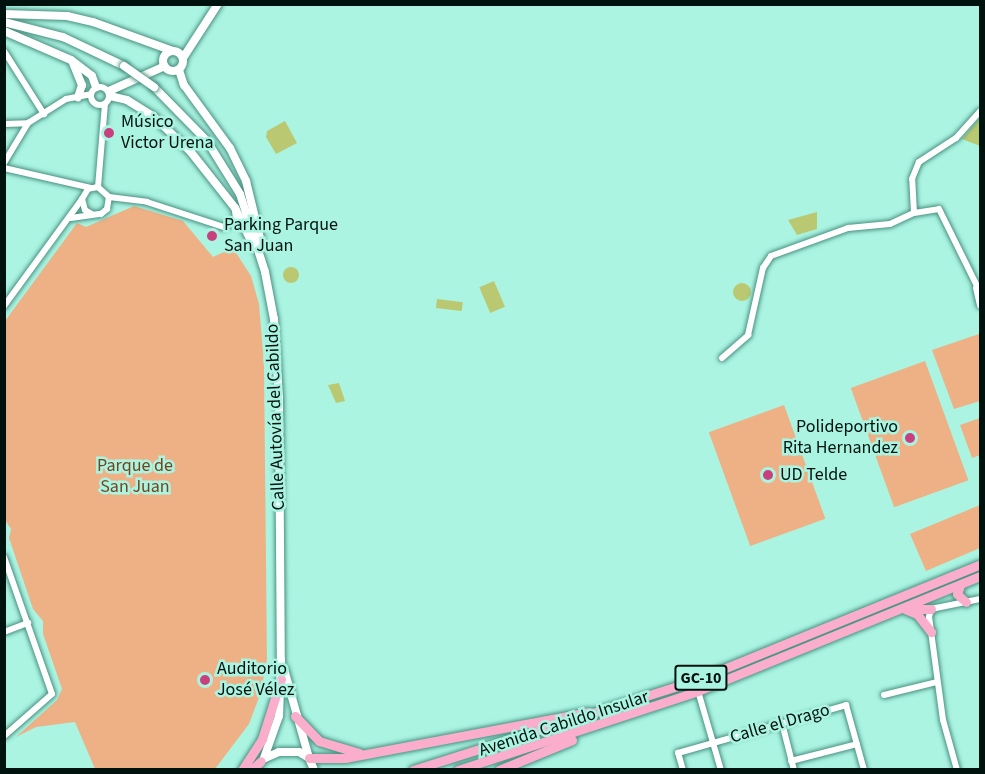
<!DOCTYPE html>
<html>
<head>
<meta charset="utf-8">
<style>
  body { margin:0 }
  #map { position:relative; width:985px; height:774px; overflow:hidden; background:#abf4e2; font-family:"Source Sans 3",sans-serif }
  div>[style] { position:absolute }
  [style*='--x'] { left:calc(var(--x)*1px); top:calc(var(--y)*1px); width:calc(var(--w)*1px); rotate:calc(var(--a)*1deg) }
  .green>* { inset:0; background:#eeb185; transform-origin:0 0 }
  .water>* { inset:0; background:#bac971; transform-origin:0 0 }
  .round { border-radius:50% }
  .roads { filter:drop-shadow(0 0 2px #499181) drop-shadow(0 0 2px #499181) }
  .minor>* { height:6px; margin:-3px; padding:0 3px; transform-origin:3px; border-radius:3px; background:#fff }
  .minor>.ring { margin:-3px; padding:0; box-sizing:content-box; background:none; border:6px solid #fff; border-radius:50% }
  .tertiary>* { height:8px; margin:-4px; padding:0 4px; transform-origin:4px; border-radius:4px; background:#fff }
  .tertiary>.ring { margin:-4px; padding:0; box-sizing:content-box; background:none; border:8px solid #fff; border-radius:50% }
  .secondary>* { height:8px; margin:-4px; padding:0 4px; transform-origin:4px; border-radius:4px; background:#fff }
  .primary>* { height:9px; margin:-4.5px; padding:0 4.5px; transform-origin:4.5px; border-radius:4.5px; background:#faaecc }
  .bridges { filter:drop-shadow(0 0 2px #499181) drop-shadow(0 0 2px #499181) }
  .secondary-bridge>* { height:8px; margin:-4px; padding:0 4px; transform-origin:4px; border-radius:4px; background:#fff }
  .dots>* { width:16px; height:16px; translate:-50% -50%; box-sizing:border-box; border:3px solid #abf4e2; border-radius:50% }
  span { translate:-50% -50%; white-space:nowrap; text-align:center; line-height:1.15; -webkit-text-stroke:5px #abf4e2; paint-order:stroke }
  .shield-label span { padding:2px 4px; background:#abf4e2; border:2px solid; border-radius:4px; -webkit-text-stroke-width:0 }
  .shield-label { font-size:16px; color:#00120d; font-weight:700 }
  .poi-label { font-size:18px; color:#00120d }
  .left { translate:0 -50%; text-align:left }
  .right { translate:-100% -50%; text-align:right }
  .street-label { font-size:18px; color:#00120d }
  .park-label { font-size:18px; color:#76441c }
  .frame { position:absolute; inset:0; border:6px solid #00120d; pointer-events:none }
</style>
</head>
<body>
<div id="map">
  <div class="green">
    <i style="clip-path:polygon(134px 206px,183px 221px,213px 257px,233px 248px,251px 276px,259px 304px,264px 364px,267px 660px,260px 695px,249px 724px,215px 769px,95px 769px,75px 722px,36px 727px,16px 737px,57px 700px,62px 689px,43px 634px,43px 621px,33px 609px,9px 538px,11px 529px,5px 520px,5px 321px,77px 223px,86px 227px)"></i>
    <i style="clip-path:polygon(979px 334px,980px 401px,954px 409px,932px 350px)"></i>
    <i style="left:925px;top:361px;width:127px;height:79px;rotate:70deg"></i>
    <i style="left:784px;top:405px;width:121px;height:80px;rotate:70deg"></i>
    <i style="clip-path:polygon(980px 418px,980px 455px,972px 458px,960px 425px)"></i>
    <i style="clip-path:polygon(980px 505px,980px 548px,926px 571px,910px 534px)"></i>
  </div>
  <div class="water">
    <i style="clip-path:polygon(980px 118px,980px 146px,962px 139px)"></i>
    <i style="clip-path:polygon(285px 121px,297px 143px,276px 154px,266px 137px,267px 131px)"></i>
    <i style="clip-path:polygon(817px 212px,817px 229px,797px 235px,788px 220px)"></i>
    <i class="round" style="left:283px;top:267px;width:16px;height:16px"></i>
    <i style="left:494px;top:281px;width:28px;height:16px;rotate:67deg"></i>
    <i class="round" style="left:733px;top:283px;width:18px;height:18px"></i>
    <i style="left:437px;top:299px;width:26px;height:9px;rotate:7deg"></i>
    <i style="clip-path:polygon(339px 383px,345px 401px,336px 403px,328px 385px)"></i>
  </div>
  <div class="roads">
    <div class="minor">
      <i style="--x:4;--y:51;--w:75;--a:57.6"></i>
      <i class="ring" style="left:91px;top:87px;width:12px;height:12px"></i>
      <i style="--x:4;--y:124;--w:24;--a:-2"></i>
      <i style="--x:28;--y:123;--w:45;--a:-32.3"></i>
      <i style="--x:66;--y:99;--w:25;--a:-11"></i>
      <i style="--x:4;--y:163;--w:47;--a:-59"></i>
      <i style="--x:4;--y:168;--w:89;--a:12.9"></i>
      <i style="--x:98;--y:187;--w:83;--a:-85.2"></i>
      <i style="--x:109;--y:197;--w:38;--a:7"></i>
      <i style="--x:147;--y:202;--w:81;--a:18"></i>
      <i style="--x:224;--y:227;--w:14;--a:-30"></i>
      <i style="--x:236;--y:220;--w:9;--a:-96"></i>
      <i style="--x:914;--y:213;--w:34;--a:-93"></i>
      <i style="--x:912;--y:179;--w:18;--a:-68"></i>
      <i style="--x:919;--y:162;--w:44;--a:-33"></i>
      <i style="--x:956;--y:138;--w:36;--a:-48"></i>
      <i style="--x:71;--y:218;--w:30;--a:-8"></i>
      <i style="--x:101;--y:214;--w:8;--a:-40"></i>
      <i style="--x:107;--y:209;--w:12;--a:-81"></i>
      <i style="--x:109;--y:197;--w:15;--a:-138"></i>
      <i style="--x:98;--y:187;--w:10;--a:169"></i>
      <i style="--x:88;--y:189;--w:12;--a:121"></i>
      <i style="--x:82;--y:199;--w:11;--a:75"></i>
      <i style="--x:85;--y:210;--w:8;--a:30"></i>
      <i style="--x:976;--y:288;--w:18;--a:77"></i>
      <i style="--x:4;--y:306;--w:132;--a:-53.9"></i>
      <i style="--x:722;--y:358;--w:35;--a:-41"></i>
      <i style="--x:748;--y:335;--w:69;--a:-77.4"></i>
      <i style="--x:763;--y:268;--w:14;--a:-56"></i>
      <i style="--x:771;--y:256;--w:82;--a:-20"></i>
      <i style="--x:848;--y:228;--w:42;--a:-5.4"></i>
      <i style="--x:890;--y:224;--w:26;--a:-25"></i>
      <i style="--x:914;--y:213;--w:25;--a:-9"></i>
      <i style="--x:939;--y:209;--w:93;--a:63.7"></i>
      <i style="--x:4;--y:557;--w:145;--a:70.7"></i>
      <i style="--x:52;--y:694;--w:64;--a:138.8"></i>
      <i style="--x:4;--y:632;--w:26;--a:-21"></i>
      <i style="--x:698;--y:691;--w:82;--a:73.8"></i>
      <i style="--x:884;--y:695;--w:55;--a:-13.8"></i>
      <i style="--x:782;--y:723;--w:49;--a:75.7"></i>
      <i style="--x:791;--y:761;--w:68;--a:-14.4"></i>
      <i style="--x:683;--y:770;--w:18;--a:-106"></i>
      <i style="--x:678;--y:753;--w:175;--a:-15.9"></i>
      <i style="--x:846;--y:705;--w:67;--a:74.5"></i>
      <i style="--x:957;--y:770;--w:52;--a:-105.6"></i>
      <i style="--x:943;--y:720;--w:104;--a:-97.7"></i>
      <i style="--x:929;--y:617;--w:8;--a:-76"></i>
      <i style="--x:931;--y:609;--w:50;--a:-11.5"></i>
    </div>
    <div class="tertiary">
      <i class="ring" style="left:163px;top:51px;width:12px;height:12px"></i>
      <i style="--x:183;--y:58;--w:64;--a:-57.1"></i>
      <i style="--x:109;--y:91;--w:61;--a:-24.1"></i>
    </div>
    <div class="secondary">
      <i style="--x:4;--y:14;--w:63;--a:1.8"></i>
      <i style="--x:67;--y:16;--w:27;--a:13"></i>
      <i style="--x:93;--y:22;--w:85;--a:19.9"></i>
      <i style="--x:4;--y:22;--w:61;--a:14.3"></i>
      <i style="--x:63;--y:37;--w:68;--a:25.4"></i>
      <i style="--x:4;--y:31;--w:73;--a:23.4"></i>
      <i style="--x:71;--y:60;--w:26;--a:37"></i>
      <i style="--x:92;--y:76;--w:12;--a:70"></i>
      <i style="--x:73;--y:63;--w:24;--a:68"></i>
      <i style="--x:82;--y:85;--w:13;--a:108"></i>
      <i style="--x:179;--y:70;--w:16;--a:72"></i>
      <i style="--x:184;--y:85;--w:78;--a:53.9"></i>
      <i style="--x:230;--y:148;--w:37;--a:64"></i>
      <i style="--x:246;--y:181;--w:63;--a:76.2"></i>
      <i style="--x:154;--y:87;--w:76;--a:45.5"></i>
      <i style="--x:207;--y:141;--w:62;--a:58.1"></i>
      <i style="--x:240;--y:194;--w:82;--a:72.2"></i>
      <i style="--x:265;--y:272;--w:48;--a:79.2"></i>
      <i style="--x:274;--y:319;--w:79;--a:86.4"></i>
      <i style="--x:279;--y:398;--w:262;--a:89.6"></i>
      <i style="--x:281;--y:660;--w:56;--a:92"></i>
      <i style="--x:279;--y:716;--w:45;--a:109.7"></i>
      <i style="--x:110;--y:96;--w:17;--a:13"></i>
      <i style="--x:127;--y:100;--w:31;--a:32"></i>
      <i style="--x:153;--y:116;--w:51;--a:43.4"></i>
      <i style="--x:190;--y:151;--w:73;--a:51.7"></i>
      <i style="--x:235;--y:208;--w:43;--a:64"></i>
      <i style="--x:284;--y:669;--w:92;--a:74.3"></i>
      <i style="--x:265;--y:758;--w:15;--a:-23"></i>
      <i style="--x:279;--y:752;--w:20;--a:0"></i>
      <i style="--x:299;--y:752;--w:12;--a:31"></i>
      <i style="--x:309;--y:758;--w:13;--a:67"></i>
    </div>
    <div class="primary">
      <i style="--x:960;--y:585;--w:9;--a:108"></i>
      <i style="--x:957;--y:594;--w:12;--a:42"></i>
      <i style="--x:905;--y:609;--w:13;--a:23"></i>
      <i style="--x:917;--y:614;--w:23;--a:52"></i>
      <i style="--x:910;--y:609;--w:21;--a:0"></i>
      <i style="--x:295;--y:716;--w:35;--a:46"></i>
      <i style="--x:319;--y:741;--w:42;--a:16.7"></i>
      <i style="--x:309;--y:758;--w:36;--a:0"></i>
      <i style="--x:345;--y:758;--w:247;--a:-10.7"></i>
      <i style="--x:242;--y:770;--w:37;--a:-57"></i>
      <i style="--x:262;--y:739;--w:63;--a:-72.4"></i>
      <i style="--x:251;--y:770;--w:13;--a:-42"></i>
      <i style="--x:413;--y:770;--w:295;--a:-17.6"></i>
      <i style="--x:694;--y:681;--w:309;--a:-22.2"></i>
      <i style="--x:458;--y:770;--w:253;--a:-18.2"></i>
      <i style="--x:698;--y:691;--w:305;--a:-22.2"></i>
      <i style="--x:499;--y:770;--w:79;--a:-22.3"></i>
    </div>
  </div>
  <div class="bridges">
    <div class="secondary-bridge">
      <i style="--x:124;--y:66;--w:37;--a:35"></i>
    </div>
  </div>
  <div class="dots">
    <i style="left:109px;top:133px;background:#c8407d"></i>
    <i style="left:212px;top:236px;background:#c8407d"></i>
    <i style="left:910px;top:438px;background:#c8407d"></i>
    <i style="left:768px;top:475px;background:#c8407d"></i>
    <i style="left:205px;top:680px;background:#c8407d"></i>
  </div>
  <div class="shield-label">
    <span style="left:701px;top:678px">GC-10</span>
  </div>
  <div class="poi-label">
    <span class="left" style="left:121px;top:133px">Músico<br>Victor Urena</span>
    <span class="left" style="left:224px;top:236px">Parking Parque<br>San Juan</span>
    <span class="right" style="left:898px;top:438px">Polideportivo<br>Rita Hernandez</span>
    <span class="left" style="left:780px;top:475px">UD Telde</span>
    <span class="left" style="left:217px;top:680px">Auditorio<br>José Vélez</span>
  </div>
  <div class="street-label">
    <span style="left:276px;top:417px;rotate:-92deg">Calle Autovía del Cabildo</span>
    <span style="left:564px;top:724px;rotate:-18deg">Avenida Cabildo Insular</span>
    <span style="left:780px;top:724px;rotate:-16deg">Calle el Drago</span>
  </div>
  <div class="park-label">
    <span style="left:135px;top:477px">Parque de<br>San Juan</span>
  </div>
  <div class="frame"></div>
</div>
</body>
</html>
